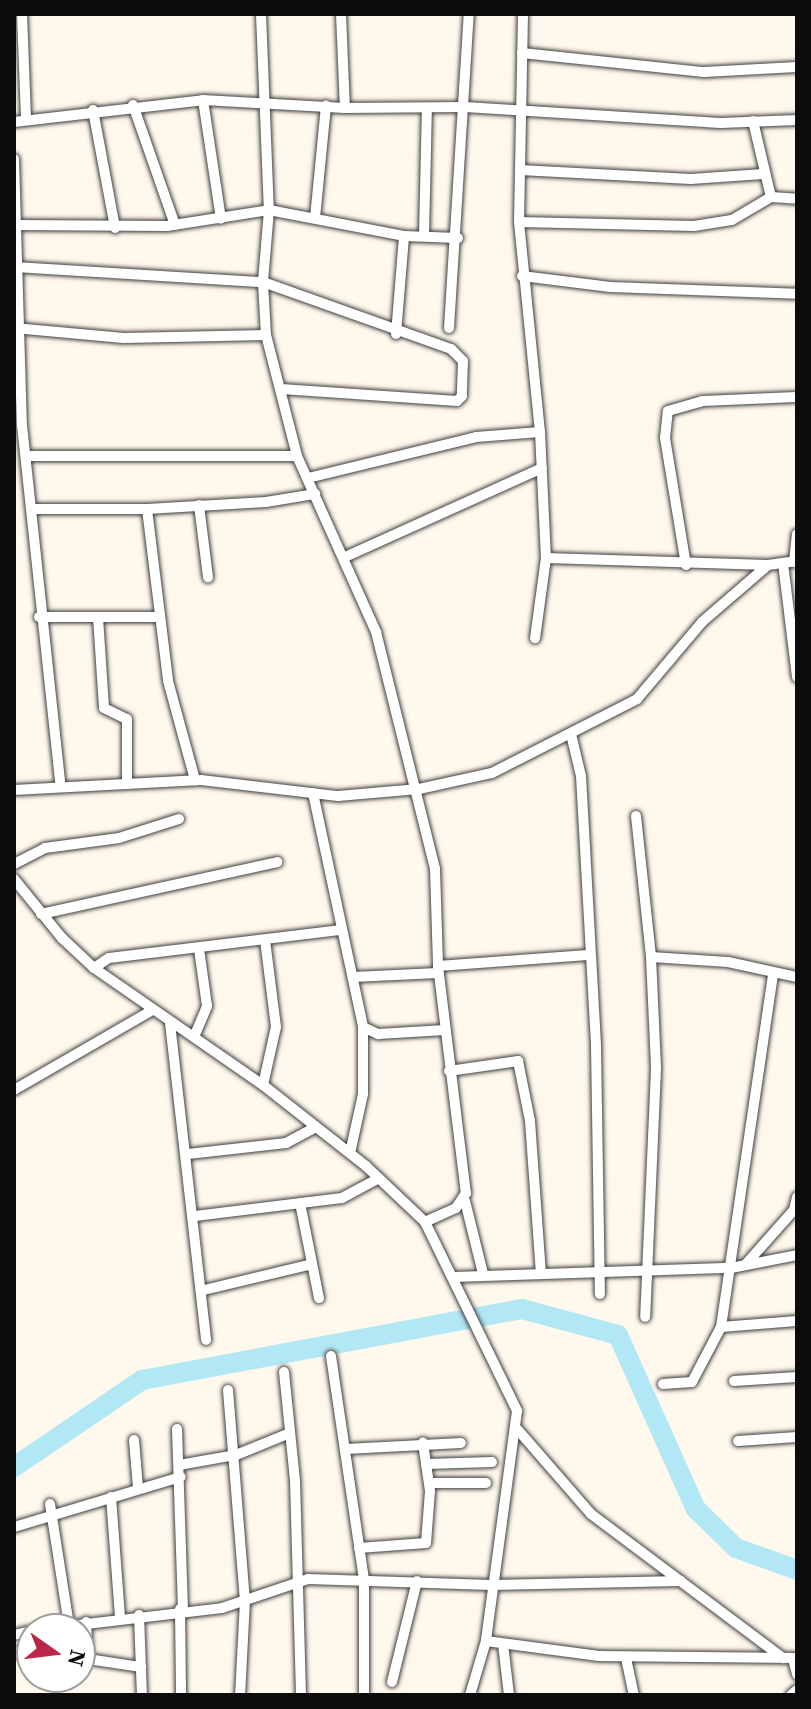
<!DOCTYPE html>
<html>
<head>
<meta charset="utf-8">
<style>
  body { margin:0 }
  #map { position:relative; width:811px; height:1709px; overflow:hidden; background:#fff8ec; font-family:"Source Serif 4",serif }
  div>[style] { position:absolute }
  [style*='--x'] { left:calc(var(--x)*1px); top:calc(var(--y)*1px); width:calc(var(--w)*1px); rotate:calc(var(--a)*1deg) }
  .river>* { height:20px; margin:-10px; padding:0 10px; transform-origin:10px; border-radius:10px; background:#b2e8f5 }
  .roads { filter:drop-shadow(0 0 2px #3f3f3f) drop-shadow(0 0 2px #3f3f3f) }
  .minor>* { height:10px; margin:-5px; padding:0 5px; transform-origin:5px; border-radius:5px; background:#fff }
  span { translate:-50% -50%; white-space:nowrap; text-align:center; line-height:1.15; -webkit-text-stroke:8px #fff; paint-order:stroke }
  .frame { position:absolute; inset:0; border:16px solid #0c0c0c; pointer-events:none }
  .north { position:absolute; left:16px; top:1613px; width:80px; height:80px; box-sizing:border-box; background:#fff; border:2px solid #9e9e9e; border-radius:50%; rotate:104deg; font-size:22px; font-weight:700; line-height:32px; text-align:center; color:#0c0c0c }
  .north::after { content:''; display:block; margin:auto; width:28px; height:36px; background:#ba2748; clip-path:polygon(50% 0,100% 100%,50% 72%,0 100%) }
</style>
</head>
<body>
<div id="map">
  <div class="river">
    <i style="--x:14;--y:1467;--w:155;--a:-34.2"></i>
    <i style="--x:142;--y:1380;--w:387;--a:-10.6"></i>
    <i style="--x:522;--y:1309;--w:99;--a:15.2"></i>
    <i style="--x:618;--y:1335;--w:191;--a:65.9"></i>
    <i style="--x:696;--y:1509;--w:56;--a:44.3"></i>
    <i style="--x:736;--y:1548;--w:65;--a:19.8"></i>
  </div>
  <div class="roads">
    <div class="minor">
      <i style="--x:22;--y:14;--w:105;--a:87.8"></i>
      <i style="--x:261;--y:14;--w:196;--a:87.7"></i>
      <i style="--x:269;--y:210;--w:72;--a:94.8"></i>
      <i style="--x:263;--y:282;--w:53;--a:86.8"></i>
      <i style="--x:266;--y:335;--w:125;--a:75.6"></i>
      <i style="--x:297;--y:456;--w:193;--a:65.8"></i>
      <i style="--x:376;--y:632;--w:244;--a:76"></i>
      <i style="--x:435;--y:869;--w:97;--a:88.2"></i>
      <i style="--x:438;--y:966;--w:229;--a:83"></i>
      <i style="--x:466;--y:1193;--w:18;--a:124"></i>
      <i style="--x:456;--y:1208;--w:34;--a:156"></i>
      <i style="--x:341;--y:14;--w:94;--a:87.6"></i>
      <i style="--x:523;--y:14;--w:208;--a:91.1"></i>
      <i style="--x:519;--y:222;--w:211;--a:84.3"></i>
      <i style="--x:540;--y:432;--w:126;--a:87.3"></i>
      <i style="--x:546;--y:558;--w:81;--a:97.8"></i>
      <i style="--x:522;--y:53;--w:183;--a:6"></i>
      <i style="--x:704;--y:72;--w:93;--a:-3.1"></i>
      <i style="--x:203;--y:100;--w:120;--a:81.4"></i>
      <i style="--x:133;--y:105;--w:127;--a:70.7"></i>
      <i style="--x:93;--y:110;--w:120;--a:79.4"></i>
      <i style="--x:753;--y:121;--w:78;--a:76.7"></i>
      <i style="--x:14;--y:122;--w:190;--a:-6.6"></i>
      <i style="--x:203;--y:100;--w:142;--a:3.2"></i>
      <i style="--x:345;--y:108;--w:120;--a:-0.5"></i>
      <i style="--x:465;--y:107;--w:256;--a:3.6"></i>
      <i style="--x:721;--y:123;--w:76;--a:-2.3"></i>
      <i style="--x:14;--y:159;--w:266;--a:88.3"></i>
      <i style="--x:22;--y:425;--w:364;--a:83.9"></i>
      <i style="--x:520;--y:170;--w:171;--a:3"></i>
      <i style="--x:691;--y:179;--w:72;--a:-4"></i>
      <i style="--x:315;--y:218;--w:113;--a:-84.4"></i>
      <i style="--x:519;--y:222;--w:175;--a:1.3"></i>
      <i style="--x:694;--y:226;--w:38;--a:-9"></i>
      <i style="--x:732;--y:220;--w:45;--a:-30.5"></i>
      <i style="--x:771;--y:197;--w:26;--a:4"></i>
      <i style="--x:14;--y:225;--w:153;--a:0.4"></i>
      <i style="--x:167;--y:226;--w:103;--a:-8.9"></i>
      <i style="--x:269;--y:210;--w:137;--a:10.9"></i>
      <i style="--x:404;--y:236;--w:54;--a:2.1"></i>
      <i style="--x:424;--y:236;--w:128;--a:-88.7"></i>
      <i style="--x:15;--y:267;--w:248;--a:3.5"></i>
      <i style="--x:263;--y:282;--w:200;--a:19.6"></i>
      <i style="--x:451;--y:349;--w:17;--a:45"></i>
      <i style="--x:463;--y:361;--w:35;--a:92"></i>
      <i style="--x:462;--y:396;--w:7;--a:135"></i>
      <i style="--x:457;--y:401;--w:176;--a:-176.1"></i>
      <i style="--x:522;--y:276;--w:89;--a:7.1"></i>
      <i style="--x:610;--y:287;--w:187;--a:2.1"></i>
      <i style="--x:14;--y:328;--w:110;--a:5.2"></i>
      <i style="--x:124;--y:338;--w:142;--a:-1.2"></i>
      <i style="--x:449;--y:328;--w:315;--a:-86.4"></i>
      <i style="--x:396;--y:334;--w:98;--a:-85.3"></i>
      <i style="--x:26;--y:456;--w:271;--a:0"></i>
      <i style="--x:308;--y:478;--w:173;--a:-13.7"></i>
      <i style="--x:476;--y:437;--w:64;--a:-4.5"></i>
      <i style="--x:199;--y:505;--w:73;--a:82.9"></i>
      <i style="--x:32;--y:509;--w:115;--a:0"></i>
      <i style="--x:147;--y:509;--w:119;--a:-3.4"></i>
      <i style="--x:266;--y:502;--w:50;--a:-9.3"></i>
      <i style="--x:147;--y:509;--w:173;--a:83"></i>
      <i style="--x:168;--y:681;--w:103;--a:74.7"></i>
      <i style="--x:345;--y:557;--w:216;--a:-24.3"></i>
      <i style="--x:546;--y:558;--w:222;--a:1.8"></i>
      <i style="--x:794;--y:562;--w:28;--a:-84"></i>
      <i style="--x:783;--y:563;--w:115;--a:83"></i>
      <i style="--x:686;--y:565;--w:129;--a:-99.4"></i>
      <i style="--x:665;--y:438;--w:27;--a:-84"></i>
      <i style="--x:668;--y:411;--w:35;--a:-16"></i>
      <i style="--x:702;--y:401;--w:95;--a:-2.4"></i>
      <i style="--x:39;--y:617;--w:118;--a:0"></i>
      <i style="--x:98;--y:617;--w:91;--a:86.2"></i>
      <i style="--x:104;--y:708;--w:25;--a:26"></i>
      <i style="--x:127;--y:719;--w:65;--a:90"></i>
      <i style="--x:571;--y:734;--w:43;--a:76.6"></i>
      <i style="--x:581;--y:776;--w:270;--a:86.8"></i>
      <i style="--x:596;--y:1046;--w:248;--a:89.1"></i>
      <i style="--x:14;--y:790;--w:187;--a:-3.1"></i>
      <i style="--x:201;--y:780;--w:138;--a:6.7"></i>
      <i style="--x:338;--y:796;--w:81;--a:-4.9"></i>
      <i style="--x:419;--y:789;--w:75;--a:-12.4"></i>
      <i style="--x:492;--y:773;--w:163;--a:-27"></i>
      <i style="--x:637;--y:699;--w:101;--a:-49.8"></i>
      <i style="--x:702;--y:622;--w:87;--a:-40.8"></i>
      <i style="--x:768;--y:565;--w:29;--a:-8"></i>
      <i style="--x:313;--y:793;--w:239;--a:77.9"></i>
      <i style="--x:363;--y:1027;--w:67;--a:90"></i>
      <i style="--x:363;--y:1094;--w:60;--a:102.4"></i>
      <i style="--x:636;--y:816;--w:142;--a:83.9"></i>
      <i style="--x:651;--y:957;--w:112;--a:87.4"></i>
      <i style="--x:656;--y:1069;--w:248;--a:92.5"></i>
      <i style="--x:14;--y:864;--w:35;--a:-27"></i>
      <i style="--x:45;--y:848;--w:75;--a:-7.7"></i>
      <i style="--x:119;--y:838;--w:63;--a:-17.6"></i>
      <i style="--x:14;--y:879;--w:76;--a:50.9"></i>
      <i style="--x:62;--y:938;--w:44;--a:43.2"></i>
      <i style="--x:94;--y:968;--w:206;--a:34.7"></i>
      <i style="--x:263;--y:1085;--w:131;--a:38.2"></i>
      <i style="--x:366;--y:1166;--w:81;--a:43.5"></i>
      <i style="--x:425;--y:1222;--w:210;--a:64"></i>
      <i style="--x:517;--y:1411;--w:232;--a:97.7"></i>
      <i style="--x:486;--y:1641;--w:56;--a:106.5"></i>
      <i style="--x:41;--y:914;--w:242;--a:-12.4"></i>
      <i style="--x:651;--y:957;--w:77;--a:3.7"></i>
      <i style="--x:728;--y:962;--w:71;--a:12.3"></i>
      <i style="--x:438;--y:966;--w:150;--a:-4.2"></i>
      <i style="--x:94;--y:968;--w:18;--a:-34"></i>
      <i style="--x:109;--y:958;--w:234;--a:-6.9"></i>
      <i style="--x:353;--y:977;--w:85;--a:-2.7"></i>
      <i style="--x:170;--y:1023;--w:319;--a:83.5"></i>
      <i style="--x:363;--y:1027;--w:17;--a:25"></i>
      <i style="--x:378;--y:1034;--w:67;--a:-3.4"></i>
      <i style="--x:194;--y:1037;--w:34;--a:-67"></i>
      <i style="--x:207;--y:1006;--w:58;--a:-98"></i>
      <i style="--x:449;--y:1071;--w:70;--a:-8.2"></i>
      <i style="--x:518;--y:1061;--w:61;--a:78.7"></i>
      <i style="--x:530;--y:1121;--w:152;--a:85.9"></i>
      <i style="--x:263;--y:1085;--w:59;--a:-77.4"></i>
      <i style="--x:276;--y:1027;--w:88;--a:-97.2"></i>
      <i style="--x:14;--y:1090;--w:158;--a:-30"></i>
      <i style="--x:188;--y:1154;--w:99;--a:-6.4"></i>
      <i style="--x:286;--y:1143;--w:34;--a:-28"></i>
      <i style="--x:465;--y:1201;--w:75;--a:76.1"></i>
      <i style="--x:300;--y:1203;--w:97;--a:78.7"></i>
      <i style="--x:195;--y:1216;--w:148;--a:-7"></i>
      <i style="--x:342;--y:1198;--w:42;--a:-28.4"></i>
      <i style="--x:746;--y:1264;--w:72;--a:-48.4"></i>
      <i style="--x:794;--y:1210;--w:13;--a:-77"></i>
      <i style="--x:454;--y:1277;--w:277;--a:-1.9"></i>
      <i style="--x:731;--y:1268;--w:67;--a:-11.1"></i>
      <i style="--x:204;--y:1290;--w:111;--a:-13.5"></i>
      <i style="--x:721;--y:1327;--w:76;--a:-4.5"></i>
      <i style="--x:331;--y:1356;--w:225;--a:81.6"></i>
      <i style="--x:364;--y:1579;--w:116;--a:90"></i>
      <i style="--x:284;--y:1372;--w:109;--a:84.2"></i>
      <i style="--x:295;--y:1480;--w:215;--a:88.4"></i>
      <i style="--x:734;--y:1381;--w:63;--a:-3.6"></i>
      <i style="--x:663;--y:1384;--w:29;--a:-4"></i>
      <i style="--x:692;--y:1382;--w:62;--a:-62.2"></i>
      <i style="--x:721;--y:1327;--w:358;--a:-81.6"></i>
      <i style="--x:228;--y:1390;--w:212;--a:85.4"></i>
      <i style="--x:245;--y:1601;--w:94;--a:93"></i>
      <i style="--x:177;--y:1429;--w:180;--a:88.1"></i>
      <i style="--x:518;--y:1430;--w:111;--a:49"></i>
      <i style="--x:591;--y:1514;--w:240;--a:36.9"></i>
      <i style="--x:134;--y:1440;--w:48;--a:85.2"></i>
      <i style="--x:738;--y:1441;--w:59;--a:-3.9"></i>
      <i style="--x:346;--y:1449;--w:115;--a:-3"></i>
      <i style="--x:426;--y:1464;--w:66;--a:-1.7"></i>
      <i style="--x:179;--y:1465;--w:58;--a:-10"></i>
      <i style="--x:236;--y:1455;--w:58;--a:-22.2"></i>
      <i style="--x:429;--y:1483;--w:57;--a:0"></i>
      <i style="--x:111;--y:1497;--w:120;--a:85.7"></i>
      <i style="--x:50;--y:1504;--w:122;--a:81.1"></i>
      <i style="--x:14;--y:1527;--w:174;--a:-16.7"></i>
      <i style="--x:359;--y:1548;--w:67;--a:-4.3"></i>
      <i style="--x:426;--y:1543;--w:52;--a:-85.6"></i>
      <i style="--x:430;--y:1491;--w:49;--a:-98.3"></i>
      <i style="--x:180;--y:1609;--w:86;--a:89.3"></i>
      <i style="--x:139;--y:1615;--w:80;--a:87.9"></i>
      <i style="--x:86;--y:1622;--w:37;--a:87"></i>
      <i style="--x:88;--y:1659;--w:54;--a:8.6"></i>
      <i style="--x:44;--y:1629;--w:179;--a:-6.7"></i>
      <i style="--x:222;--y:1608;--w:91;--a:-18.6"></i>
      <i style="--x:308;--y:1579;--w:183;--a:1.9"></i>
      <i style="--x:491;--y:1585;--w:190;--a:-1.2"></i>
      <i style="--x:14;--y:1635;--w:18;--a:-13"></i>
      <i style="--x:486;--y:1641;--w:114;--a:7.6"></i>
      <i style="--x:599;--y:1656;--w:198;--a:0.6"></i>
      <i style="--x:503;--y:1644;--w:51;--a:83.3"></i>
      <i style="--x:14;--y:1652;--w:18;--a:6"></i>
      <i style="--x:626;--y:1658;--w:38;--a:78"></i>
      <i style="--x:793;--y:1659;--w:16;--a:75"></i>
      <i style="--x:392;--y:1682;--w:104;--a:-76.1"></i>
      <i style="--x:791;--y:1695;--w:8;--a:-40"></i>
    </div>
  </div>
  <div class="frame"></div>
  <div class="north">N</div>
</div>
</body>
</html>
